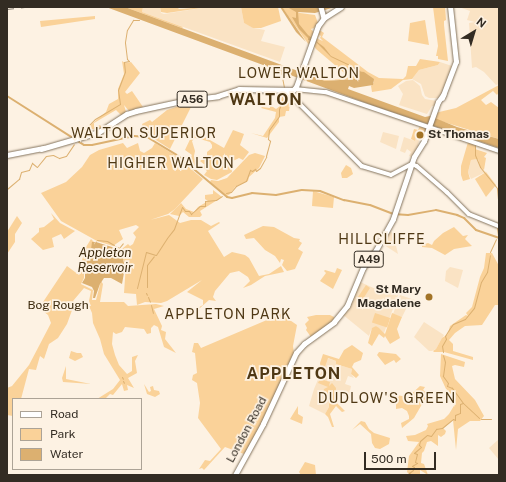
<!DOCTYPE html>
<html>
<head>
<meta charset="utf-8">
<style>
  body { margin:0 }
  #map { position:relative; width:506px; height:482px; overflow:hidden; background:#fdf2e3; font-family:"Public Sans",sans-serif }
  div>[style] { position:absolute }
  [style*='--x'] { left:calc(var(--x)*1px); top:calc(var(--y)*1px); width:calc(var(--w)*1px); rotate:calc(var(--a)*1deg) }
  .built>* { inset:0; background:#fae3c4 }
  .green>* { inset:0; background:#fad299; transform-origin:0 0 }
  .water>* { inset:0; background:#dcb070 }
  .stream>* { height:1px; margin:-0.5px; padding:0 0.5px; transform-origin:0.5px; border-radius:0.5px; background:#dcb070 }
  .canal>* { height:2px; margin:-1px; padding:0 1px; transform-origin:1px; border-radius:1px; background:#dcb070 }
  .roads { filter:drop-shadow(0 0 1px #84745e) drop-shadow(0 0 1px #84745e) }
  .major>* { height:3.5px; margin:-1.75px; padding:0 1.75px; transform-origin:1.75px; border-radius:1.75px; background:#fff }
  .highway>* { height:4.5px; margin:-2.25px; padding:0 2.25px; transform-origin:2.25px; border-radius:2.25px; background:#fff }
  .rail>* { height:1px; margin-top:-0.5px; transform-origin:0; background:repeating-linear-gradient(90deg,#888074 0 7px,transparent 0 14px) }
  .dots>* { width:11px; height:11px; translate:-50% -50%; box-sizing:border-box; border:2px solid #fdf2e3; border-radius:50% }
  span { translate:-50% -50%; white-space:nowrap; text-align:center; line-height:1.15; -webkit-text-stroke:3.5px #fdf2e3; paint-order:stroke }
  .shield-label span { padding:1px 3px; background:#fdf2e3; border:1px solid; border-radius:3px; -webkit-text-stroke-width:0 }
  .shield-label { font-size:11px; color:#332c23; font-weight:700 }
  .poi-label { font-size:12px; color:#332c23; font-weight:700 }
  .left { translate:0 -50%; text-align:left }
  .right { translate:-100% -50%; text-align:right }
  .park-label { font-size:12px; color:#3b290c }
  .street-label { font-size:12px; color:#332c23 }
  .water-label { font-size:13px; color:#3d2a0d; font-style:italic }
  .quarter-label { font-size:14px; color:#4f3814; letter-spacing:1px }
  .district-label { font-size:16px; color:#4f3814; font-weight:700; letter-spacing:1px }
  .frame { position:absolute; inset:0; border:8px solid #332c23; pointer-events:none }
  .legend { position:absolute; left:12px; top:398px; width:130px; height:72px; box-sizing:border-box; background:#fdf2e3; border:1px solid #aca396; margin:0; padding:5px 7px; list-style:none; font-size:12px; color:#332c23 }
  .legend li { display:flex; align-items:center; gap:8px; height:20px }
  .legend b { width:20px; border:1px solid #aca396 }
  .north { position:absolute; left:454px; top:12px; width:40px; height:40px; -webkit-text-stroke:3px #fdf2e3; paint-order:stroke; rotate:38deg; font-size:11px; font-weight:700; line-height:16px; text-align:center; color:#332c23 }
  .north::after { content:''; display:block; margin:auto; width:14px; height:18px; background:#332c23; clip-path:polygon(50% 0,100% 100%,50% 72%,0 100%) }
  .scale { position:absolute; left:364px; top:452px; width:72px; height:18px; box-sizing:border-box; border:2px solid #332c23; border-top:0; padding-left:5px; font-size:12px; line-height:14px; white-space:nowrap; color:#332c23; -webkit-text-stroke:3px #fdf2e3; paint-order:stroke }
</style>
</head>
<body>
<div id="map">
  <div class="built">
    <i style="clip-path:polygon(143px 7px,160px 7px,161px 13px,164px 14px,208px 7px,241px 7px,244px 23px,254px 28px,265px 30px,261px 41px,285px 47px,280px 62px,142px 12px)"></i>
    <i style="clip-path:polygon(459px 7px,499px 7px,499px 84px,496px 85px,484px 72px,476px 67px,472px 68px,469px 23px,475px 22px,467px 20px,470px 11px)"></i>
    <i style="clip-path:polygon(440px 62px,452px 66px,446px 88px,439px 98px,429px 98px,425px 96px,421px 84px,412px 79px,419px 70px,438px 65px)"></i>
    <i style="clip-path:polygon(413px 80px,420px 86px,422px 95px,425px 99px,437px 101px,436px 106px,432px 106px,427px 114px,399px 105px,403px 94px,398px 86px,406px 81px)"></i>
    <i style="clip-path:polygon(383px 132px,399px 136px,396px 149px,380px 142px)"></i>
    <i style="clip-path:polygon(404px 137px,415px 141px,416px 137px,420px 138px,418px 144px,420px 146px,412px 157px,409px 156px,411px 152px,407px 149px,405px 153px,400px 151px)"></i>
    <i style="clip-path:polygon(478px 159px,480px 167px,486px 172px,471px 179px,468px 172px,471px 160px)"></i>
    <i style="clip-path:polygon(388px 231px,393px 233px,398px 254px,381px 243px)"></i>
    <i style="clip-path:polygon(450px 267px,463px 270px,458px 288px,445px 281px,446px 271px)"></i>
    <i style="clip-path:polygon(358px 281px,378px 290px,381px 285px,398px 295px,384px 333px,376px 326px,371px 330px,369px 336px,342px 314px)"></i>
    <i style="clip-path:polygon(400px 295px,415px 300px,413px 307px,408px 305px,402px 317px,393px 314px)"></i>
    <i style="clip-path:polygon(424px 322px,444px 335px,436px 349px,432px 351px,429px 351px,414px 337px)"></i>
    <i style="clip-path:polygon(327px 358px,336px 361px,336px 364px,352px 369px,351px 374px,354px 378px,348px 376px,345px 384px,351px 386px,349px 396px,335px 395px,336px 391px,326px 394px,329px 407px,325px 414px,309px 406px,314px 389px,322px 370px,324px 370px)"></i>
    <i style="clip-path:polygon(499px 439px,499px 460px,489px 448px)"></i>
  </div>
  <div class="green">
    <i style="clip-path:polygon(125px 7px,143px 7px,142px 12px,183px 27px,182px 28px)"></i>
    <i style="clip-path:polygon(160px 7px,180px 7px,178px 9px,208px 7px,167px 13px,161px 12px)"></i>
    <i style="clip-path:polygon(241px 7px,278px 7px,281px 21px,261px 28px,253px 28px,244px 23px)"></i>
    <i style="clip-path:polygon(282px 7px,287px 7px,300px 13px,315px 15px,318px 23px,314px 28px,311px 29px,315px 34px,320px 36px,317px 37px,318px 39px,323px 41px,320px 38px,321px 36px,316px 33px,320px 25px,322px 27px,318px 29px,324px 33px,322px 37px,368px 72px,379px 78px,403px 79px,406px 76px,408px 66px,416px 66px,420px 59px,440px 62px,438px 65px,419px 70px,412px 79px,403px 80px,391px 89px,372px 92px,371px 86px,374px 82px,360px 71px,356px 71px,357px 74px,355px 79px,325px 81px,308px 75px,326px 80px,344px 79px,349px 77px,316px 49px,314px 46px,310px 44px,309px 45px)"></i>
    <i style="clip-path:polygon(433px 7px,445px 7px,446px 20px,444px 21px,444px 25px,448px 61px,438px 59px,438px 56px,436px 56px,438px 46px)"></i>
    <i style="clip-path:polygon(95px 16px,95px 19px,41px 27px,40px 21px)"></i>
    <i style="clip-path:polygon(425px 20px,429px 45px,408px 41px,410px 23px)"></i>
    <i style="clip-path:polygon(122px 61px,125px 63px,131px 62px,140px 73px,125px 92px,127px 94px,132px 91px,143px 107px,129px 111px,124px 105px,126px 112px,122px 116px,116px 110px,94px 123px,94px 127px,100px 125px,104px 131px,87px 128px,106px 112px,109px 104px,118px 99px,118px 89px,124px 74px)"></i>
    <i style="clip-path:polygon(499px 85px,499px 92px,497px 95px,493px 91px,481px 100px,486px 105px,491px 102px,499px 108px,499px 139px,434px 119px,435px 113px,456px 108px)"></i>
    <i style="clip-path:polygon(282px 96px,290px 104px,289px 111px,286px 111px,285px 116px,279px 117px,279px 122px,267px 138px,251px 133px,244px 134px,240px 145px,249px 152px,243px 160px,239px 158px,233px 161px,231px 164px,232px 172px,217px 180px,211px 179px,204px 175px,207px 171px,201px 166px,205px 165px,200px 161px,207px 156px,207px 152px,212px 148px,212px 145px,210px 142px,200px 139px,195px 138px,192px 141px,195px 151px,194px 156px,195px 161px,199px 164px,196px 167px,188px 160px,192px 155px,185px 150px,194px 131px,224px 148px,233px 130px,244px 134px,251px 133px,263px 136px,275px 118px,276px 112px,261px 108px,262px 107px,270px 108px,270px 105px,276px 109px,280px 106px)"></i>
    <i style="clip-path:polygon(194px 101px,170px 149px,145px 133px,142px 124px,150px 120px,152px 122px,167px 110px)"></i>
    <i style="clip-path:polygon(420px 126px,428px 129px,425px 140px,416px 137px,415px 141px,411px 139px,414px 129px,418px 130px)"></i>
    <i style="clip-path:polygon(468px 142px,476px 145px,475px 149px,487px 153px,484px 157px,486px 158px,484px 170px,480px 167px,478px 159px,471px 160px,468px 172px,470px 179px,463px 181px,461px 175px,461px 166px)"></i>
    <i style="clip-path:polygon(123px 143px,127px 148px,138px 143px,140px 151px,144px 153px,152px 148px,155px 143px,173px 154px,203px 179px,175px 209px,168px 214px,150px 220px,169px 215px,180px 223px,191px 220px,201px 220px,211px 226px,219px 222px,220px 223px,208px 231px,224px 257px,232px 252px,245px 255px,249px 258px,259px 276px,269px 274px,281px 266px,284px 272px,265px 276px,251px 285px,243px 288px,250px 281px,248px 277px,239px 271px,230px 273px,215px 291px,213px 297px,216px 301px,209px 300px,200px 308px,183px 316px,180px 317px,203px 305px,203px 300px,187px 292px,202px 280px,167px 301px,161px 303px,145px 302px,137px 305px,136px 294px,124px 293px,126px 264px,118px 252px,128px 244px,130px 246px,133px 244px,136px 237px,133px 233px,139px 227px,136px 225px,119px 230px,123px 239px,113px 246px,97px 241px,61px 221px,41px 193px,66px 182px,82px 167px,90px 155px,99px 150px)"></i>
    <i style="clip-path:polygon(255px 153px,265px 156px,259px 168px,249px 177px,248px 181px,235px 187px,230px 194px,227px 196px,225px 195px,210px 182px,211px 180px,218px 181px,227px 178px,249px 155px)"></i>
    <i style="clip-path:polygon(346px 165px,351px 168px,353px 174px,347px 178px,342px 178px,341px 173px)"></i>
    <i style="clip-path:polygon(486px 172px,496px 185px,486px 197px,475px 179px)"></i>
    <i style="clip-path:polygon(213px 190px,222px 197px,200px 211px,202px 215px,200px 217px,189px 217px,183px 212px,179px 216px,170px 214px,181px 203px,186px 209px,194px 212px,198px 207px,208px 201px,205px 199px,205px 195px,213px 194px)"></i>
    <i style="clip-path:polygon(313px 191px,334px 197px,333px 208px,312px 206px)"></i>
    <i style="clip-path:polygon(51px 213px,60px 223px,75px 231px,64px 239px,61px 234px,52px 238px,54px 247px,43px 250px,31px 239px,39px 232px,39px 228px,44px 227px,54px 219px)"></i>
    <i style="clip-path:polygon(17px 216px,22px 223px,15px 234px,15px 242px,7px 254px,7px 232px)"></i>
    <i style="clip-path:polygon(263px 226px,274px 227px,294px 238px,300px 239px,299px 241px,302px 243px,298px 249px,303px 252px,295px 269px,287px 271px,282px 265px,284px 260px,281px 259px,280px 263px,275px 256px,265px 250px,254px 238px,246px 239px,244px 235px)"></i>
    <i style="clip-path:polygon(454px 227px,463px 236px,468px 235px,465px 239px,472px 246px,454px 249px,445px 255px,432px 248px,422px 247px,422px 245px,428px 243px,432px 245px,434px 241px,443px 233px)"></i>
    <i style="clip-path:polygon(91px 239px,94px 242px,89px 259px,84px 266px,84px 278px,81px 284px,93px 290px,92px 300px,96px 300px,101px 281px,103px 284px,100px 302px,124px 302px,128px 306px,156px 304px,164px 306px,154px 309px,162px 326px,161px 330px,166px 332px,165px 339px,176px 353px,164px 347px,158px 327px,154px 325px,151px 328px,151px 333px,147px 334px,144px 329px,125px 327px,122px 332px,116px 334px,113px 332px,112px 344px,115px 355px,119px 365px,127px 374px,132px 371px,132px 357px,138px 355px,135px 361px,137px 373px,128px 378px,134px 388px,127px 385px,128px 390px,124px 391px,122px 384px,113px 395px,110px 394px,106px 398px,97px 399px,113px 389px,120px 380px,104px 354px,100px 339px,93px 323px,92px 313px,89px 306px,91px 306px,89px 301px,91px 291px,84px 288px,73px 301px,75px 302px,67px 324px,58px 338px,49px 344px,44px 359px,40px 356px,36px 370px,29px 369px,21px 399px,13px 399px,13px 416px,7px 415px,7px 388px,12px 386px,29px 365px,51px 323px,48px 315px,39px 308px,67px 266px,79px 275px,82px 271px,80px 267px,86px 247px)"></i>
    <i style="clip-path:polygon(486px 253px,492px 253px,499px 266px,499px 305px,495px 305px,482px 325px,465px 326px,455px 333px,449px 340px,453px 344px,453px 351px,473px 357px,473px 360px,444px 352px,434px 352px,433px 351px,436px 349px,442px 338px,448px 334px,450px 326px,466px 315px,468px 316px,466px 313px,472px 307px,480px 277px,484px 268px)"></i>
    <i style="clip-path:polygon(337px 268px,342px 270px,333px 289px,320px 281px,326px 273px,324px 271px,325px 270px,335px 273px)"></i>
    <i style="clip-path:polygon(366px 285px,370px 288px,363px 299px,358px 297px)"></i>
    <i style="left:375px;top:313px;width:16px;height:10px;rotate:18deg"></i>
    <i style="clip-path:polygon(392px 313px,402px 317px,397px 329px,400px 338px,390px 344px,385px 336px,384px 338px,379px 334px,372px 346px,368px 343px,372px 328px,376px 326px,379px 328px,385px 334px)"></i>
    <i style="clip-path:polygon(281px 314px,297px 325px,293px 346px,294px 354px,257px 434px,244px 454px,225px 447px,204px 470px,202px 468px,199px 469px,205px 460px,210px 461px,221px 449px,198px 418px,200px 403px,197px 383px,192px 380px,193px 375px,197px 373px,195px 353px,192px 352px,194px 343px,198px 343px,201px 348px)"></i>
    <i style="clip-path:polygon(316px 315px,330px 315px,334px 317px,334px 320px,311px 337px,306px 330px,307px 328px,305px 324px,309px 320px,307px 317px)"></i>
    <i style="clip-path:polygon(352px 345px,363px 353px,361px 360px,354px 363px,352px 367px,359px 375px,356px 378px,351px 374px,352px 369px,336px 364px,336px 361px,328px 358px,324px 370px,321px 371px,320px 363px,323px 354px,339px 359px,344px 350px)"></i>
    <i style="clip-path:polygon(71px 351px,77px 353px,81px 353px,83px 357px,75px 361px,69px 358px)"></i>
    <i style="clip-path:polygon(379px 352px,396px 354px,401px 359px,396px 363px,394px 360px,385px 365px,377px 355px)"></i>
    <i style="clip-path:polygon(441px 354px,465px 362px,464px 367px,455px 365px,452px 366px,455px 379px,475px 400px,484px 416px,480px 421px,470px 421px,458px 429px,456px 450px,453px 420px,446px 426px,443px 428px,446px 431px,445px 434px,441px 437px,438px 435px,438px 446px,431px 441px,427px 442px,424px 451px,422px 453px,421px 463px,424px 464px,428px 475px,420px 470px,420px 475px,410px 475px,407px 472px,409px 456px,419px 442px,408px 441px,406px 436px,415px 435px,426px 430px,428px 426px,427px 424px,444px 419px,449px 414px,455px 404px,455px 399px,446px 389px,440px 376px)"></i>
    <i style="clip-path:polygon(66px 366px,66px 379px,91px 384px,63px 382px,62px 378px)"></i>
    <i style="clip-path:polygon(320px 379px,330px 382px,329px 386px,332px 383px,336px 388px,335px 401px,345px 411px,342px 412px,336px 406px,330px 414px,334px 427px,332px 427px,328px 417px,325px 414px,329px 407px,328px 398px,323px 392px,324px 389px,328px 387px,318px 383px)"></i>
    <i style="clip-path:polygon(144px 384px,149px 392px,151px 391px,150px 387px,153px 386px,154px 390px,159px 391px,160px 394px,155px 397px,147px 394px)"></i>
    <i style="clip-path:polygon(420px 386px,425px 387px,423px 390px,426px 392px,425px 399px,414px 418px,402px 428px,401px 423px,409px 419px,409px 416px,407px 411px,402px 408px,396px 409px,396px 401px,387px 396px,390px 394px,408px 397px)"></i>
    <i style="clip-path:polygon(298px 406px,298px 414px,303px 417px,302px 424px,290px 419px)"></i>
    <i style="clip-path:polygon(361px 421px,365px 422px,369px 429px,374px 433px,390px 438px,389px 444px,380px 449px,375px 448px,372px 443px,371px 434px,360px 424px,352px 430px)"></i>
    <i style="clip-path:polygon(305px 462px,315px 465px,316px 475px,301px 475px,299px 472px)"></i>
  </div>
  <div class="water">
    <i style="clip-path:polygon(106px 7px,125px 7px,325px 81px,355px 79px,357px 74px,356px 71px,364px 72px,374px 79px,373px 85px,354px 88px,349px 86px,348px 89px,425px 117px,430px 116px,457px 127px,499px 139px,499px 148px,374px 106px)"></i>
    <i style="clip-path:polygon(280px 7px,283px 8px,306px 42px,296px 32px)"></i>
    <i style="clip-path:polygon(287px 7px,335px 7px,315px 13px,298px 12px,299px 24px,308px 35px,324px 47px,331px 56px,348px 64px,354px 68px,331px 57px,315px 41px,308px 40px,308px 38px,299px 29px,292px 17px,296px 18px,296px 12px)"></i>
    <i style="clip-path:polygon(92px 242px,95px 242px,94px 245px,96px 242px,112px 247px,123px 259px,125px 267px,122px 284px,111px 278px,104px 278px,100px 284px,95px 298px,93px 298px,94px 291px,92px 287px,82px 283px,85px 278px,85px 264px,90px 257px)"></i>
  </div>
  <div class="stream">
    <i style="--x:281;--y:72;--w:16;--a:79"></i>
    <i style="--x:87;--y:127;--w:11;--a:-45"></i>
    <i style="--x:95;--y:119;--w:29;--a:-31"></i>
    <i style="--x:120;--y:104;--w:14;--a:-98"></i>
    <i style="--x:118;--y:90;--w:19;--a:-69"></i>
    <i style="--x:125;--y:72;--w:10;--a:-96"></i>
    <i style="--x:124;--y:62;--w:5;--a:-11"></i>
    <i style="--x:129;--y:61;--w:3;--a:-135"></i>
    <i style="--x:127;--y:59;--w:17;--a:-97"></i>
    <i style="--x:125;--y:42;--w:12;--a:-81"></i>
    <i style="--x:127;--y:30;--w:12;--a:-59"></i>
    <i style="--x:133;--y:20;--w:6;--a:0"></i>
    <i style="--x:77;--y:135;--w:3;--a:-72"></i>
    <i style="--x:78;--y:132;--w:9;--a:-21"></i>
    <i style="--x:475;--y:145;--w:10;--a:90"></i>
    <i style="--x:475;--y:155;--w:13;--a:67"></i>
    <i style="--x:480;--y:167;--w:27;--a:51"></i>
    <i style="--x:497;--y:188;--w:21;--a:85"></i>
    <i style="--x:266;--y:156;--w:16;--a:-75"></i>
    <i style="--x:270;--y:141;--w:3;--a:-135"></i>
    <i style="--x:268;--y:139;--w:9;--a:-84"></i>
    <i style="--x:269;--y:130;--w:17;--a:-54"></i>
    <i style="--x:279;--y:116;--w:7;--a:-90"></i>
    <i style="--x:279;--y:109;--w:16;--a:-68"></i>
    <i style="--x:285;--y:94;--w:3;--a:-108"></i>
    <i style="--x:7;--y:189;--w:16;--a:-40"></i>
    <i style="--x:19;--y:179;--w:7;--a:-74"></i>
    <i style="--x:21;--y:172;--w:8;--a:-14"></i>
    <i style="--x:29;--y:170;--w:8;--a:-67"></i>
    <i style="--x:32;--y:163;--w:6;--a:39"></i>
    <i style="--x:37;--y:167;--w:14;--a:-51"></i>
    <i style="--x:46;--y:156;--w:7;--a:-8"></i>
    <i style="--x:53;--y:155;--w:7;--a:27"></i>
    <i style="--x:59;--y:158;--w:7;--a:-16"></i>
    <i style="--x:66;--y:156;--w:14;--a:-56"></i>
    <i style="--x:226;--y:193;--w:5;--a:-11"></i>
    <i style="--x:231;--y:192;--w:8;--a:-50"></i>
    <i style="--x:236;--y:186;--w:11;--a:-27"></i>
    <i style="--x:246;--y:181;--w:12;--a:-70"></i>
    <i style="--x:250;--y:170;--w:2;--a:27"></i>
    <i style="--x:252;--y:171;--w:4;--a:-34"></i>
    <i style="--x:255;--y:169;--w:2;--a:63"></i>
    <i style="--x:256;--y:171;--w:5;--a:-37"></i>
    <i style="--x:260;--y:168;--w:13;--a:-61"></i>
    <i style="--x:497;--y:224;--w:5;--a:-68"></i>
    <i style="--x:497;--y:228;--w:7;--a:82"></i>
    <i style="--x:167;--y:238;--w:11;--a:-52"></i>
    <i style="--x:174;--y:229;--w:23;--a:-70"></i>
    <i style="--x:182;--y:207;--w:5;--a:53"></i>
    <i style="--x:185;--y:211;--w:4;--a:0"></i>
    <i style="--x:189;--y:211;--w:4;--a:56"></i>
    <i style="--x:191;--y:214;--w:12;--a:-42"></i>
    <i style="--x:200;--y:206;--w:5;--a:0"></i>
    <i style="--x:205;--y:206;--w:5;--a:-90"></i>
    <i style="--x:205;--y:201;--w:11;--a:-5"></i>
    <i style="--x:216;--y:200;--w:7;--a:-34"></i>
    <i style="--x:97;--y:240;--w:10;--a:6"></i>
    <i style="--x:107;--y:241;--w:8;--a:30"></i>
    <i style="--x:94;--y:245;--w:4;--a:-63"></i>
    <i style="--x:115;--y:246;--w:4;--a:27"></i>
    <i style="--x:119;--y:248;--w:6;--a:-51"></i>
    <i style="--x:490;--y:252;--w:14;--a:-65"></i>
    <i style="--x:147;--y:287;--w:22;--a:-90"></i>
    <i style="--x:147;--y:265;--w:11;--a:-52"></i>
    <i style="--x:137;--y:288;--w:37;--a:-76"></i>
    <i style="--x:146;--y:252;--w:10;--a:17"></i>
    <i style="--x:156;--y:255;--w:20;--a:-57"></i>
    <i style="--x:146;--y:293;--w:2;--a:63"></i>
    <i style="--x:148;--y:297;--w:5;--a:68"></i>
    <i style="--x:151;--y:305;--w:8;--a:76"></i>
    <i style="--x:443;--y:352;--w:6;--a:-99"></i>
    <i style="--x:442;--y:346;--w:8;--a:-60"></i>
    <i style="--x:446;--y:339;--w:3;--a:-108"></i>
    <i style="--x:445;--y:336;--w:9;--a:-58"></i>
    <i style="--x:450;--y:328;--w:5;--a:-53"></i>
    <i style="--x:453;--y:324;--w:13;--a:-23"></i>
    <i style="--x:465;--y:319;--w:14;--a:-51"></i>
    <i style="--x:474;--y:308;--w:27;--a:-75"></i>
    <i style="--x:481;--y:282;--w:12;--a:-59"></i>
    <i style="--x:487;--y:272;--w:17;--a:-80"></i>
    <i style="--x:122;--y:377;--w:2;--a:63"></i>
    <i style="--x:123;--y:381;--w:2;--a:63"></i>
    <i style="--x:417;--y:396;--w:4;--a:14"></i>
    <i style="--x:463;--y:403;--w:22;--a:43"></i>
    <i style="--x:481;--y:419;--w:10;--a:0"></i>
    <i style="--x:412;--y:475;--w:4;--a:-146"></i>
    <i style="--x:409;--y:473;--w:5;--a:-37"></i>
    <i style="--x:413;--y:470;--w:3;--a:-72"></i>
    <i style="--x:414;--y:467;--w:2;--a:-153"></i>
    <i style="--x:412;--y:466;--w:6;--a:-31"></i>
    <i style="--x:417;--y:463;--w:2;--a:-153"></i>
    <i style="--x:415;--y:462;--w:8;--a:-76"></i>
    <i style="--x:417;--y:454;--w:3;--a:-162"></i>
    <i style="--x:414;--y:453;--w:9;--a:-41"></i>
    <i style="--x:421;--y:447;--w:3;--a:-135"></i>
    <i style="--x:419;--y:445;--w:4;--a:-76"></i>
    <i style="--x:420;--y:441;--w:9;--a:-41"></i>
    <i style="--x:427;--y:435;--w:4;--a:14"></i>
    <i style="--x:431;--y:436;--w:9;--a:-54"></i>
    <i style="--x:436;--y:429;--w:6;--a:-9"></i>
    <i style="--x:442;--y:428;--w:14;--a:-39"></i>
    <i style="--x:453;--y:419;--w:2;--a:27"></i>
    <i style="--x:455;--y:420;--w:5;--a:-90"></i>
    <i style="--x:455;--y:415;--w:5;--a:-22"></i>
    <i style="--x:460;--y:413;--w:9;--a:-90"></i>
    <i style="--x:460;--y:404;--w:3;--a:-18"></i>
    <i style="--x:463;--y:403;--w:19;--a:-126"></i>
    <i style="--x:452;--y:388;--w:5;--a:-158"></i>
    <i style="--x:447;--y:386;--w:3;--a:-72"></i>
    <i style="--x:448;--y:383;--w:9;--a:-126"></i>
    <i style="--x:443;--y:376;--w:14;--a:-82"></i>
    <i style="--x:445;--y:362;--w:7;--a:-106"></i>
  </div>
  <div class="canal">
    <i style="--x:354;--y:68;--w:7;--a:34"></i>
    <i style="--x:7;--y:96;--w:91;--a:32.5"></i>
    <i style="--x:84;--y:145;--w:8;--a:0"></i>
    <i style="--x:92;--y:145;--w:43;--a:-12.1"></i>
    <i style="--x:134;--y:136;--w:13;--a:4"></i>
    <i style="--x:147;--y:137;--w:35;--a:31"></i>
    <i style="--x:177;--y:155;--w:65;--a:40"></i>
    <i style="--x:227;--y:197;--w:5;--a:11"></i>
    <i style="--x:232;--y:198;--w:21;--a:-14"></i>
    <i style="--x:252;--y:193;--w:24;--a:5"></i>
    <i style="--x:276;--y:195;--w:26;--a:-11"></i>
    <i style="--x:302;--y:190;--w:18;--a:3"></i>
    <i style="--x:320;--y:191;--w:26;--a:21"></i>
    <i style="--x:344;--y:200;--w:26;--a:11"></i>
    <i style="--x:370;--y:205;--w:25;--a:21"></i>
    <i style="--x:393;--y:214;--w:15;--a:4"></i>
    <i style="--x:408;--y:215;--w:28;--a:-10"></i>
    <i style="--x:436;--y:210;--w:22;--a:13"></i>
    <i style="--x:457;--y:215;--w:8;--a:23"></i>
    <i style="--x:464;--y:218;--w:17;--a:45"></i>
    <i style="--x:476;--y:230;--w:24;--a:19"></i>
  </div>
  <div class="roads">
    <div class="major">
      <i style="--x:295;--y:89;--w:31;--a:6"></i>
      <i style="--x:326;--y:92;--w:183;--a:18.8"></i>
      <i style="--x:287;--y:91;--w:106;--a:45"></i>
      <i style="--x:362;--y:166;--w:30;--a:17"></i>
      <i style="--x:391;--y:175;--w:24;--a:-28"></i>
      <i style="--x:412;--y:164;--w:5;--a:22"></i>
      <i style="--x:417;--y:166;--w:40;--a:41"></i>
      <i style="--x:447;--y:192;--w:31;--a:45"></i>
      <i style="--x:469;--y:214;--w:32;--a:22"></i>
    </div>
    <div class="highway">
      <i style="--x:321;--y:7;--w:11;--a:75"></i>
      <i style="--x:442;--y:98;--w:39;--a:-69"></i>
      <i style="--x:456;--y:62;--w:55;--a:-96.2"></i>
      <i style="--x:41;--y:149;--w:60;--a:-16.3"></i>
      <i style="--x:99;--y:132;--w:33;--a:-33"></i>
      <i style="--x:127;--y:114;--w:9;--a:-18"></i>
      <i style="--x:136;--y:111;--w:52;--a:-12.2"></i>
      <i style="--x:187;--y:100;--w:31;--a:-7"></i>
      <i style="--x:218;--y:96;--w:22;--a:-18"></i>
      <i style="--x:239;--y:89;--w:54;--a:1.1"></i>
      <i style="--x:293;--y:90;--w:4;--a:-45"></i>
      <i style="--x:296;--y:87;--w:65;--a:-70.2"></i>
      <i style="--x:318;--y:26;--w:10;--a:-53"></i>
      <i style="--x:324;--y:18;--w:20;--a:-33"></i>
      <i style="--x:7;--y:155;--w:37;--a:-11"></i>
      <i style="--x:235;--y:475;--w:58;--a:-61.2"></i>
      <i style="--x:263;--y:424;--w:78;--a:-65.1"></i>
      <i style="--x:296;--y:353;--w:12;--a:-48"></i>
      <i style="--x:304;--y:344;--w:37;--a:-36"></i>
      <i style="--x:334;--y:322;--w:21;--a:-51"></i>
      <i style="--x:347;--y:306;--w:41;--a:-67.2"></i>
      <i style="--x:363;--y:268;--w:22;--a:-54"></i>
      <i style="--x:376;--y:250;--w:35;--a:-61"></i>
      <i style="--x:393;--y:219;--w:65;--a:-71.3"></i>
      <i style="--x:414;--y:157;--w:19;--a:-58"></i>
      <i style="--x:424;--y:141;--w:41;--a:-70.3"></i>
      <i style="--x:438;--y:102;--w:9;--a:-54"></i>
    </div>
  </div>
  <div class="rail">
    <i style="--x:7;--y:9;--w:18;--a:-6"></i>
  </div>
  <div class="dots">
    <i style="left:420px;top:135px;background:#a27326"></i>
    <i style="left:429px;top:297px;background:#a27326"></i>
  </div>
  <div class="shield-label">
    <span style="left:192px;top:99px">A56</span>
    <span style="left:369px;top:259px">A49</span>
  </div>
  <div class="poi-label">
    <span class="left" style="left:428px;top:135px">St Thomas</span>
    <span class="right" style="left:421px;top:297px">St Mary<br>Magdalene</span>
  </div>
  <div class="park-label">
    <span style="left:58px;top:306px">Bog Rough</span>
  </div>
  <div class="street-label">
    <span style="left:247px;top:430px;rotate:-62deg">London Road</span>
  </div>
  <div class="water-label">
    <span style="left:105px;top:261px">Appleton<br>Reservoir</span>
  </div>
  <div class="quarter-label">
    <span style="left:299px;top:73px">LOWER WALTON</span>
    <span style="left:144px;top:133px">WALTON SUPERIOR</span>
    <span style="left:171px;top:163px">HIGHER WALTON</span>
    <span style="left:382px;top:239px">HILLCLIFFE</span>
    <span style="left:228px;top:314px">APPLETON PARK</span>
    <span style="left:387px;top:398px">DUDLOW'S GREEN</span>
  </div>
  <div class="district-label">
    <span style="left:266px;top:100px">WALTON</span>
    <span style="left:294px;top:374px">APPLETON</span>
  </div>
  <div class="frame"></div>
  <ul class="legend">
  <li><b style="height:5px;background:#fff"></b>Road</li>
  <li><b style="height:11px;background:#fad299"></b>Park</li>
  <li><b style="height:11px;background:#dcb070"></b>Water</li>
  </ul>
  <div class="north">N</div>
  <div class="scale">500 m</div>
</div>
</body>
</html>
